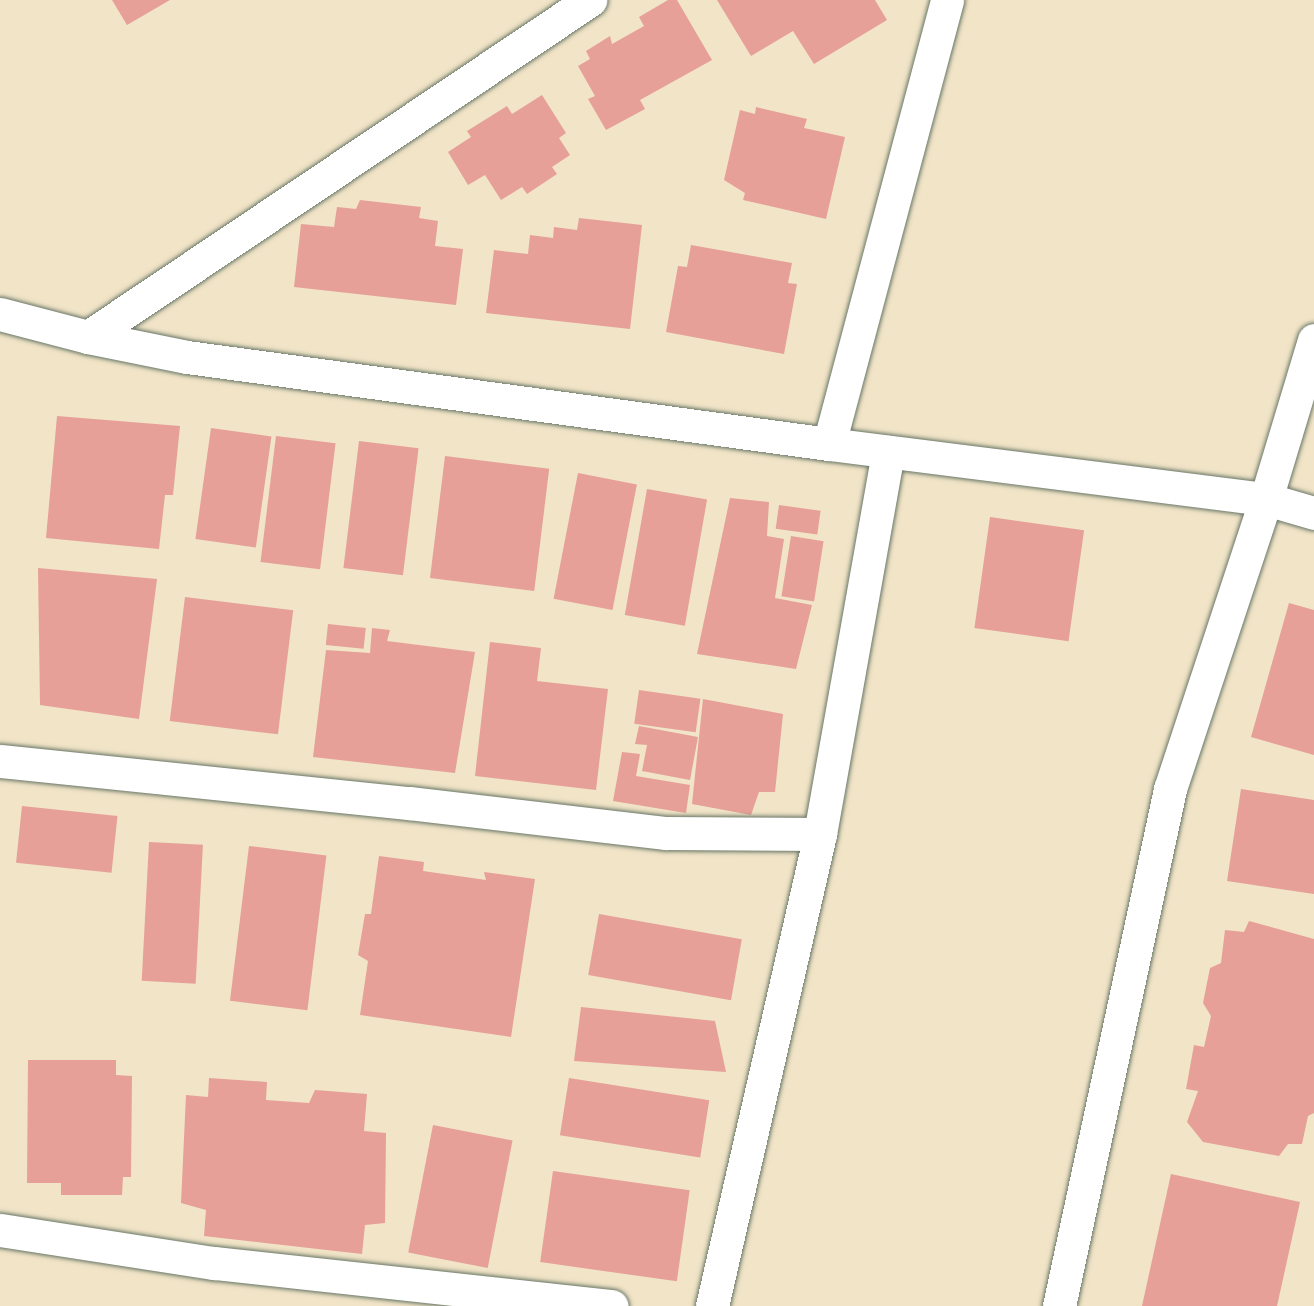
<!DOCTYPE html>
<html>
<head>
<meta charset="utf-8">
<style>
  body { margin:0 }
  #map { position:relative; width:1314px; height:1306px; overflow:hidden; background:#f1e4c7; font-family:"Patrick Hand",sans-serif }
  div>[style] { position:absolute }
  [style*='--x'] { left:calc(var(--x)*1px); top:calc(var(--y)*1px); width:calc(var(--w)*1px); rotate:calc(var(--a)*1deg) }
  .building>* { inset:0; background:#e6a097; transform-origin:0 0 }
  .roads { filter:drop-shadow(0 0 2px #687767) drop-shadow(0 0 2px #687767) }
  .minor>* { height:33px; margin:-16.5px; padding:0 16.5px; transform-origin:16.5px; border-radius:16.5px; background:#fff }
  span { translate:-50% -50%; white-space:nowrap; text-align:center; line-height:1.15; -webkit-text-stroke:4.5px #fcf5e5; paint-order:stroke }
</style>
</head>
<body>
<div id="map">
  <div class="building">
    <i style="clip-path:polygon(112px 0,170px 0,127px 25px)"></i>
    <i style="clip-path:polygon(668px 0,677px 0,712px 60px,640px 100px,645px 109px,606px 130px,588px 99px,595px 96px,578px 66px,590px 59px,586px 51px,610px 36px,612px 44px,644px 26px,639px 17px)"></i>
    <i style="clip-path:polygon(717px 0,875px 0,887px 20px,814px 64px,793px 31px,751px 56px)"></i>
    <i style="clip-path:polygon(542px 95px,566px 133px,559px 138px,570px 155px,552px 167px,557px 174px,527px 194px,522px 187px,501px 200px,485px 175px,468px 185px,448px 152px,471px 137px,467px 131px,507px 106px,512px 114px)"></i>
    <i style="clip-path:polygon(756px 107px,807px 119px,804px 128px,845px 137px,826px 219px,743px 200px,745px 193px,724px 180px,740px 110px,755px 114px)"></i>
    <i style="clip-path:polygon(360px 200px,421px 207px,419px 218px,438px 221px,435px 246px,463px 249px,456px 305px,294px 287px,301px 224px,334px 227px,337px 207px,356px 209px)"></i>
    <i style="clip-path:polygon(579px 218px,642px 225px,630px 329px,486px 313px,494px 250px,528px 254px,530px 235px,553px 238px,554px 227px,577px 230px)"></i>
    <i style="clip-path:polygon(691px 245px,792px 263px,788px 283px,797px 284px,784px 354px,666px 332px,678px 266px,687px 267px)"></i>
    <i style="clip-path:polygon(57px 416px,180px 426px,173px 495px,165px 495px,159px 549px,46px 538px)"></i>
    <i style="left:211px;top:428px;width:61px;height:112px;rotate:8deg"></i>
    <i style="left:276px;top:436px;width:60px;height:127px;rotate:7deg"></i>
    <i style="left:359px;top:441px;width:60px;height:128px;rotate:7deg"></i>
    <i style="left:445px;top:456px;width:105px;height:123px;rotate:7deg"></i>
    <i style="left:578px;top:473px;width:60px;height:128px;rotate:11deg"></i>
    <i style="left:647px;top:489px;width:61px;height:128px;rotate:10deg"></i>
    <i style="clip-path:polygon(730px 498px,769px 502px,767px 536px,784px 539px,775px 598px,812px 605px,796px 669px,697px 654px)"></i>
    <i style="left:779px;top:505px;width:42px;height:24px;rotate:8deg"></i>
    <i style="left:990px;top:517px;width:95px;height:112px;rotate:8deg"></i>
    <i style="left:791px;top:536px;width:33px;height:61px;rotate:9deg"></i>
    <i style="clip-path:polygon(38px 568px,157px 579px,139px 719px,40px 705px)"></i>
    <i style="left:185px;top:597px;width:109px;height:125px;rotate:7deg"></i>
    <i style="clip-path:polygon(1289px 603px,1314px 610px,1314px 755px,1251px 737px)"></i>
    <i style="left:328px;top:624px;width:38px;height:21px;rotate:6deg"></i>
    <i style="clip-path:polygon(372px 628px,390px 630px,387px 641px,475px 652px,455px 773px,313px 757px,326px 650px,370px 653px)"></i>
    <i style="clip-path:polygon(490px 642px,541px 648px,537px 681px,608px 689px,596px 790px,475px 776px)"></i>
    <i style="left:639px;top:690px;width:62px;height:34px;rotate:8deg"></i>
    <i style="clip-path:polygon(703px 699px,783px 714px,775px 792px,759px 792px,751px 815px,692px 804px)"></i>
    <i style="clip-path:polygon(639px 726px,698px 737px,690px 780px,642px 771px,647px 745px,635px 744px)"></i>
    <i style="clip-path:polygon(622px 752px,640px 754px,636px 776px,690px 785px,686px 813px,613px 801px)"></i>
    <i style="clip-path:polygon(1241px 789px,1314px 800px,1314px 894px,1227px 881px)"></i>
    <i style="left:22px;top:806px;width:96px;height:57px;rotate:6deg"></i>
    <i style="left:149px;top:842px;width:54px;height:139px;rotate:3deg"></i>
    <i style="left:249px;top:846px;width:78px;height:156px;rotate:7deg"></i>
    <i style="clip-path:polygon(379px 856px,424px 862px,423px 871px,486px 880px,484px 872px,535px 879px,511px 1037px,360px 1015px,368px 961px,358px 955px,365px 914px,371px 914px)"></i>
    <i style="left:599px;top:914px;width:145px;height:62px;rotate:10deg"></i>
    <i style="clip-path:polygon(1249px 921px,1314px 939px,1314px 1113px,1308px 1116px,1302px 1144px,1288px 1144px,1279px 1156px,1203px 1142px,1187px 1122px,1198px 1091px,1186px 1089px,1194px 1045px,1204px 1047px,1211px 1016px,1203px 1003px,1210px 968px,1221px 963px,1225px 930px,1244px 932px)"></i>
    <i style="clip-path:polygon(581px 1007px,715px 1021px,726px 1072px,574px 1061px)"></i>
    <i style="clip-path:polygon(28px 1060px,116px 1060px,116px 1075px,132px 1076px,131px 1177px,123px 1177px,122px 1195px,61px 1195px,61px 1183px,27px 1183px)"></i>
    <i style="clip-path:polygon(209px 1078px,267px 1082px,266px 1100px,309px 1103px,315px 1090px,367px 1094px,364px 1131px,386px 1133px,385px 1223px,365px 1225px,362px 1254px,204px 1236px,206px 1210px,181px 1203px,186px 1095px,208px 1097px)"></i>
    <i style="left:569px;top:1078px;width:142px;height:58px;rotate:9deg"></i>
    <i style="left:433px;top:1125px;width:81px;height:130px;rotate:11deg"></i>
    <i style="left:553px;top:1171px;width:138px;height:92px;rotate:8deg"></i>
    <i style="clip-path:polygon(1171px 1174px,1300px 1202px,1277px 1306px,1142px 1306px)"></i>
  </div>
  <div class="roads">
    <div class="minor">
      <i style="--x:0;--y:314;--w:91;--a:14.6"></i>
      <i style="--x:88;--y:337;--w:101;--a:11.4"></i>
      <i style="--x:187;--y:357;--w:648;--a:7.72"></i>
      <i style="--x:829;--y:444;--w:440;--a:7.2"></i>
      <i style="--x:1266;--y:499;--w:50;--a:16.3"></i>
      <i style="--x:88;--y:337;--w:605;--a:-33.87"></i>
      <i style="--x:829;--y:444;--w:459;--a:-75.1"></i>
      <i style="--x:0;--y:761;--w:411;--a:5.9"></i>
      <i style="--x:409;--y:803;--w:259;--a:6.7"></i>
      <i style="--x:666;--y:833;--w:154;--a:0.4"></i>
      <i style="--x:0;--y:1230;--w:217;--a:8.8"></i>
      <i style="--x:214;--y:1263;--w:400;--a:6.2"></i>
      <i style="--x:712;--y:1306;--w:484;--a:-77.1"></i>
      <i style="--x:820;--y:834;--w:388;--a:-79.9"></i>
      <i style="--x:1059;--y:1306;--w:529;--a:-77.88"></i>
      <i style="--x:1170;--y:789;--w:305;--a:-71.7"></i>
      <i style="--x:1266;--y:499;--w:166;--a:-73.2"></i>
    </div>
  </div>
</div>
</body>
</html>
